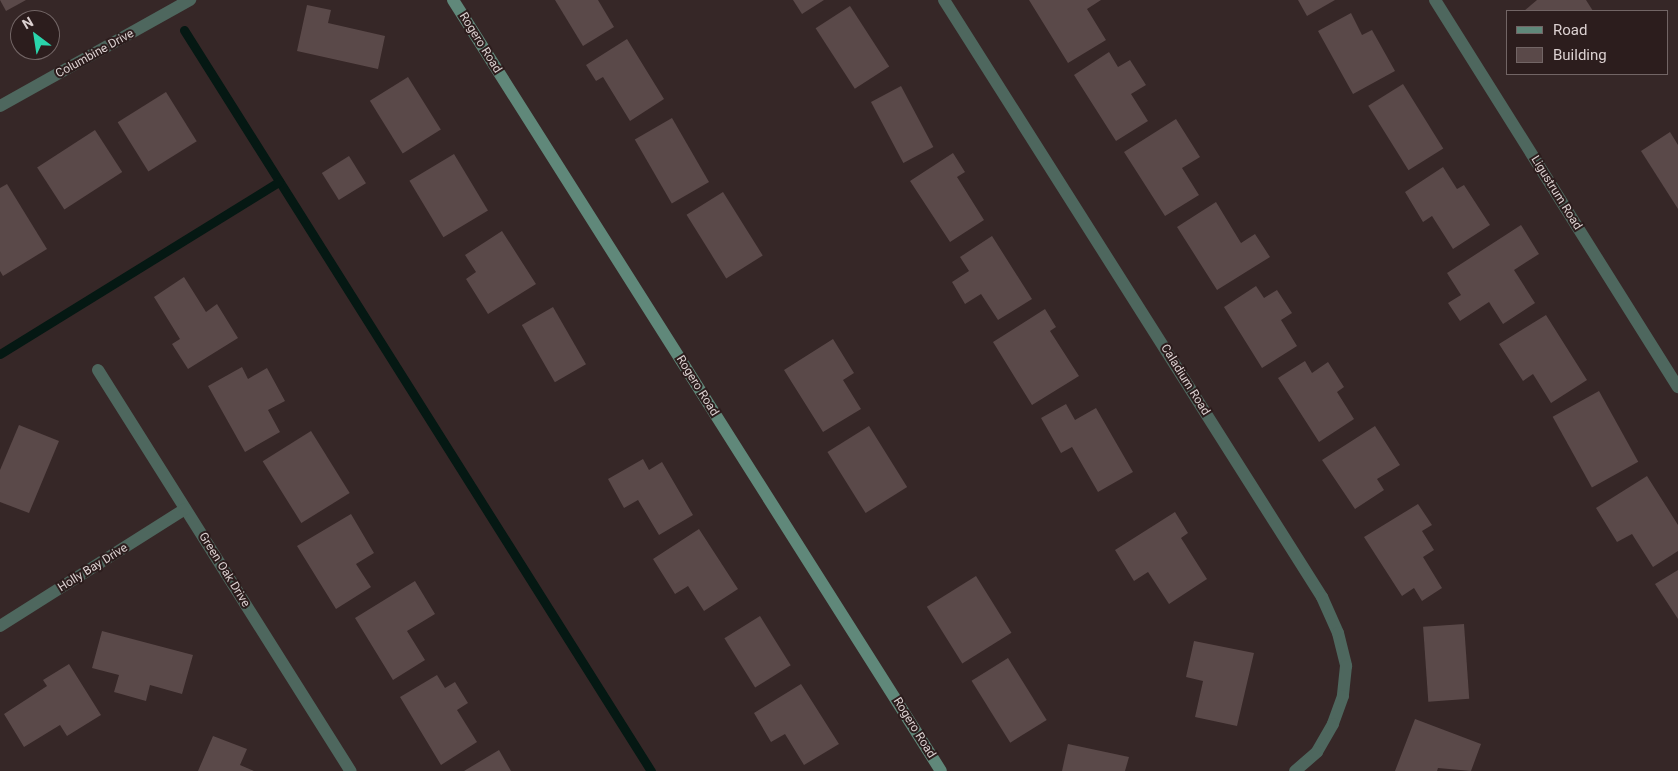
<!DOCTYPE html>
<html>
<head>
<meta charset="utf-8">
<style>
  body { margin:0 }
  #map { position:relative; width:1678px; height:771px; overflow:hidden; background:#362727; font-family:Roboto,sans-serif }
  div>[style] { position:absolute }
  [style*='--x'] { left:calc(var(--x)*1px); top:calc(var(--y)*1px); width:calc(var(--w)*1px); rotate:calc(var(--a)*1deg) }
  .stream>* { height:9px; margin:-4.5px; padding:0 4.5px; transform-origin:4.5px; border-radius:4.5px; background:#051813 }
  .building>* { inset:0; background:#5a4949; transform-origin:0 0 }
  .minor>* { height:12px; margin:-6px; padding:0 6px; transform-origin:6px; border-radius:6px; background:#4e675e }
  .secondary>* { height:12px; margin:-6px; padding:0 6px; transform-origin:6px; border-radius:6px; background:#60887a }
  span { translate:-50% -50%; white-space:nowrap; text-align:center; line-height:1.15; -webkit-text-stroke:4px #2c1d1d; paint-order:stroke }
  .street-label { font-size:12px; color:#dcd1d1 }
  .legend { position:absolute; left:1506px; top:10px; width:162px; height:65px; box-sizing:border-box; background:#2c1d1d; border:1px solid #726565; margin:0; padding:6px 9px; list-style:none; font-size:15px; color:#dcd1d1 }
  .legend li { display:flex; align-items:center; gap:10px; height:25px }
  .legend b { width:25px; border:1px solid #726565 }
  .north { position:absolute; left:10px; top:10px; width:50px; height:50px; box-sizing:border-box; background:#2c1d1d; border:1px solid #726565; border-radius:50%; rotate:329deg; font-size:14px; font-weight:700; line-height:20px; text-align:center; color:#dcd1d1 }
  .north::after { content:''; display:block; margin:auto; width:18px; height:22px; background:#2ad5ac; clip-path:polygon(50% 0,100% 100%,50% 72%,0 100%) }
</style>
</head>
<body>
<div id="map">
  <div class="stream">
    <i style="--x:184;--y:30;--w:876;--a:57.78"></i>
    <i style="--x:0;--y:354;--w:328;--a:-31.7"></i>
  </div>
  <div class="building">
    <i style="clip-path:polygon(0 0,26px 0,6px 11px)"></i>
    <i style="clip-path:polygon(555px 0,598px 0,614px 27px,583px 46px)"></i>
    <i style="clip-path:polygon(793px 0,824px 0,802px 14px)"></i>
    <i style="clip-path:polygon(1029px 0,1101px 0,1087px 9px,1106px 40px,1068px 63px)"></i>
    <i style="clip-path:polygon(1298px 0,1335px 0,1307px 16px)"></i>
    <i style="clip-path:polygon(1537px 0,1586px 0,1593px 11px,1524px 11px)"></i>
    <i style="clip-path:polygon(307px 5px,331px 10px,328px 23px,385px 36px,378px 69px,297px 51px)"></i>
    <i style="left:850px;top:6px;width:72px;height:41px;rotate:57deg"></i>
    <i style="clip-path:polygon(1351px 13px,1362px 35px,1372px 30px,1395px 71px,1353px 94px,1318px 31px)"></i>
    <i style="clip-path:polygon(627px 39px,664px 99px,630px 121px,603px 77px,596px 81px,586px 65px)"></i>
    <i style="clip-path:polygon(1109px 52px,1118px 67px,1130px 60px,1146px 85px,1131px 94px,1148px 121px,1116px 141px,1074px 75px)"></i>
    <i style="left:408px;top:77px;width:62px;height:45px;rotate:58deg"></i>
    <i style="left:1403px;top:84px;width:76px;height:41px;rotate:58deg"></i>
    <i style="left:901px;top:86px;width:69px;height:34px;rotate:62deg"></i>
    <i style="left:166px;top:92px;width:58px;height:57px;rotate:58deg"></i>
    <i style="left:672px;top:118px;width:74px;height:43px;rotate:60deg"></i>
    <i style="clip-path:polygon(1176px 119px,1200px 157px,1182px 168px,1199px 195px,1165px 216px,1124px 152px)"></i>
    <i style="left:95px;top:130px;width:50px;height:69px;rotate:57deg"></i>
    <i style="clip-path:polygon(1670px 132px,1678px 145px,1678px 209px,1641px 151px)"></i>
    <i style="clip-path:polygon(953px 153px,965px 172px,957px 177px,984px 220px,950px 242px,910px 181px)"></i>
    <i style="left:454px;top:154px;width:66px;height:52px;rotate:59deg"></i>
    <i style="left:349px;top:156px;width:32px;height:32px;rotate:58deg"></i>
    <i style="clip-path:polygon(1443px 167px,1457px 189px,1464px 185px,1490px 225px,1453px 249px,1432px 216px,1423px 222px,1405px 192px)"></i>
    <i style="clip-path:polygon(7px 184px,47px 249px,3px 276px,0 271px,0 188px)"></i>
    <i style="left:723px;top:192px;width:75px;height:43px;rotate:58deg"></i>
    <i style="clip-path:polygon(1216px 202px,1241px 243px,1255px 234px,1270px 257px,1217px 290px,1177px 227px)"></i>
    <i style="clip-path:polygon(1521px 225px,1539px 254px,1514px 270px,1535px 303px,1503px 324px,1489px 302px,1460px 321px,1448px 303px,1461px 295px,1447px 273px)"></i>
    <i style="clip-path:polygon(502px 231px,536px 284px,488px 314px,466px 279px,476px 272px,465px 255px)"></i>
    <i style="clip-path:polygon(992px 236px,1032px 299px,998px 320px,981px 294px,965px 304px,952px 282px,969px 271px,960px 257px)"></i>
    <i style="clip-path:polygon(184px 277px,206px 312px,217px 304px,238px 338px,188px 369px,172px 344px,180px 339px,154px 297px)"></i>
    <i style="clip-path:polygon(1256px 286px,1264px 298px,1277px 290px,1292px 313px,1281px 320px,1297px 346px,1262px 368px,1224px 307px)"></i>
    <i style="left:553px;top:307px;width:66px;height:36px;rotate:60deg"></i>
    <i style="clip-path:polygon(1045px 309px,1056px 327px,1050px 331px,1079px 376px,1032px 405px,993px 342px)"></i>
    <i style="clip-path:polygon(1546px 315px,1587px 380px,1551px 403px,1533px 374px,1523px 381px,1499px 344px)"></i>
    <i style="clip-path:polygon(833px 339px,854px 373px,843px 380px,861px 409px,823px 432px,784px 370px)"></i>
    <i style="clip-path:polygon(1305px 361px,1312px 373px,1328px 362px,1344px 387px,1337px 392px,1354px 419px,1319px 442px,1278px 378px)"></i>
    <i style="clip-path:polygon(242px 367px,248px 379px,267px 368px,285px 401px,268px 410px,280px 432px,245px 452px,208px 386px)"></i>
    <i style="left:1599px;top:391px;width:81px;height:53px;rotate:61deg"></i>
    <i style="clip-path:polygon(1066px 404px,1075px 420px,1096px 408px,1133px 472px,1098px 492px,1072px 447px,1061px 453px,1041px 418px)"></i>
    <i style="clip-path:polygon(19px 425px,59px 441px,29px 513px,0 502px,0 470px)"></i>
    <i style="left:869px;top:426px;width:72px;height:49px;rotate:58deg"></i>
    <i style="clip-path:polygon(1375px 426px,1400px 465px,1377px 479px,1384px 490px,1355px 509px,1322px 460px)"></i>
    <i style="left:311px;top:431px;width:73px;height:57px;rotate:58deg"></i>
    <i style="clip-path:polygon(643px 459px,649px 470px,662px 462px,693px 515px,659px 535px,638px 500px,624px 508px,608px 479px)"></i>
    <i style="clip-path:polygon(1647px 476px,1678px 525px,1678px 551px,1653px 567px,1632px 534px,1617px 542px,1596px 508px)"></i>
    <i style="clip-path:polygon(1418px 504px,1432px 525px,1422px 531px,1434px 550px,1423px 557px,1442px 588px,1422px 601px,1414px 588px,1402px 596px,1364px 537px)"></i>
    <i style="clip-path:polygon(1175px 512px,1188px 533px,1181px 538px,1207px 579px,1169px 604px,1148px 572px,1134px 581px,1115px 550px)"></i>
    <i style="clip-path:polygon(351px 514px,374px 553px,356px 564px,371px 587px,336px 609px,297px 546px)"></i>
    <i style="clip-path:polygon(699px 529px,738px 589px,704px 611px,688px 586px,675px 594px,653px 559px)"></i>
    <i style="clip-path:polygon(1678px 570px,1678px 619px,1655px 584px)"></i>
    <i style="left:976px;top:576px;width:67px;height:58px;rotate:58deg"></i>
    <i style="clip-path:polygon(415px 581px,435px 614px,407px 631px,425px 660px,393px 680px,355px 618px)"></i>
    <i style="left:760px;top:616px;width:58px;height:42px;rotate:58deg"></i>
    <i style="left:1464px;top:624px;width:75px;height:41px;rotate:86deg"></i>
    <i style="clip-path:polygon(102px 631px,193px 655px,182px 694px,150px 685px,146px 701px,114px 692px,119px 675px,92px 668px)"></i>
    <i style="clip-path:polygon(1194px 641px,1254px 653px,1237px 726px,1195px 717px,1203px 681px,1186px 677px)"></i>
    <i style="left:1008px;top:658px;width:73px;height:43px;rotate:58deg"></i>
    <i style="clip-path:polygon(69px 664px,101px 715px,67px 736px,60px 725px,24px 747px,4px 714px,47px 686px,43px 680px)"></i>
    <i style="clip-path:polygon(437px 675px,445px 688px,455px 682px,468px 703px,457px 710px,477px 742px,441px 765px,400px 697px)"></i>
    <i style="clip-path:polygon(801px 684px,839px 744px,804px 765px,785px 734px,771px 742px,754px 713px)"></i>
    <i style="clip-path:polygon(1415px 719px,1481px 744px,1471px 771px,1438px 768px,1437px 771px,1395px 771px)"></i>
    <i style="clip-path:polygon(213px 736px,247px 749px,240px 765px,254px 771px,198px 771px)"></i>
    <i style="clip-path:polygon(1068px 744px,1129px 757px,1125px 771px,1062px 771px)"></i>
    <i style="clip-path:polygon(499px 750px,511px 771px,464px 771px)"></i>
  </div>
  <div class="minor">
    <i style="--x:944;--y:0;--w:707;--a:57.66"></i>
    <i style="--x:1322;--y:597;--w:39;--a:66"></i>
    <i style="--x:1338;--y:633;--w:34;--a:76"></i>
    <i style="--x:1346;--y:666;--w:30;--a:96"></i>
    <i style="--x:1343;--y:696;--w:30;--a:110"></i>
    <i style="--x:1333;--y:724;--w:32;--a:120"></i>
    <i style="--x:1317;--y:752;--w:29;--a:139"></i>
    <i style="--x:1435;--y:0;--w:457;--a:57.9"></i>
    <i style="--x:0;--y:106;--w:218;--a:-29.2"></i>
    <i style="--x:98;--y:370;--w:474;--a:57.8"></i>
    <i style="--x:0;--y:626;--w:219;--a:-32.3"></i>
  </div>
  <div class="secondary">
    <i style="--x:453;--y:0;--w:912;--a:57.67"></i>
  </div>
  <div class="street-label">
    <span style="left:480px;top:43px;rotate:58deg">Rogero Road</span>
    <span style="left:95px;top:54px;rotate:-29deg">Columbine Drive</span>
    <span style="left:1556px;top:193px;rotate:58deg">Ligustrum Road</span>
    <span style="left:1185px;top:380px;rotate:58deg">Caladium Road</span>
    <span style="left:697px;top:386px;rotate:58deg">Rogero Road</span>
    <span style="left:93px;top:568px;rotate:-32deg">Holly Bay Drive</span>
    <span style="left:224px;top:570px;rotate:58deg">Green Oak Drive</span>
    <span style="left:914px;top:728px;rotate:58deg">Rogero Road</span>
  </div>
  <ul class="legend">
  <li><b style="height:6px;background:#60887a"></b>Road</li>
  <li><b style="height:14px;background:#5a4949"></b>Building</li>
  </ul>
  <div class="north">N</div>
</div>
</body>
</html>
